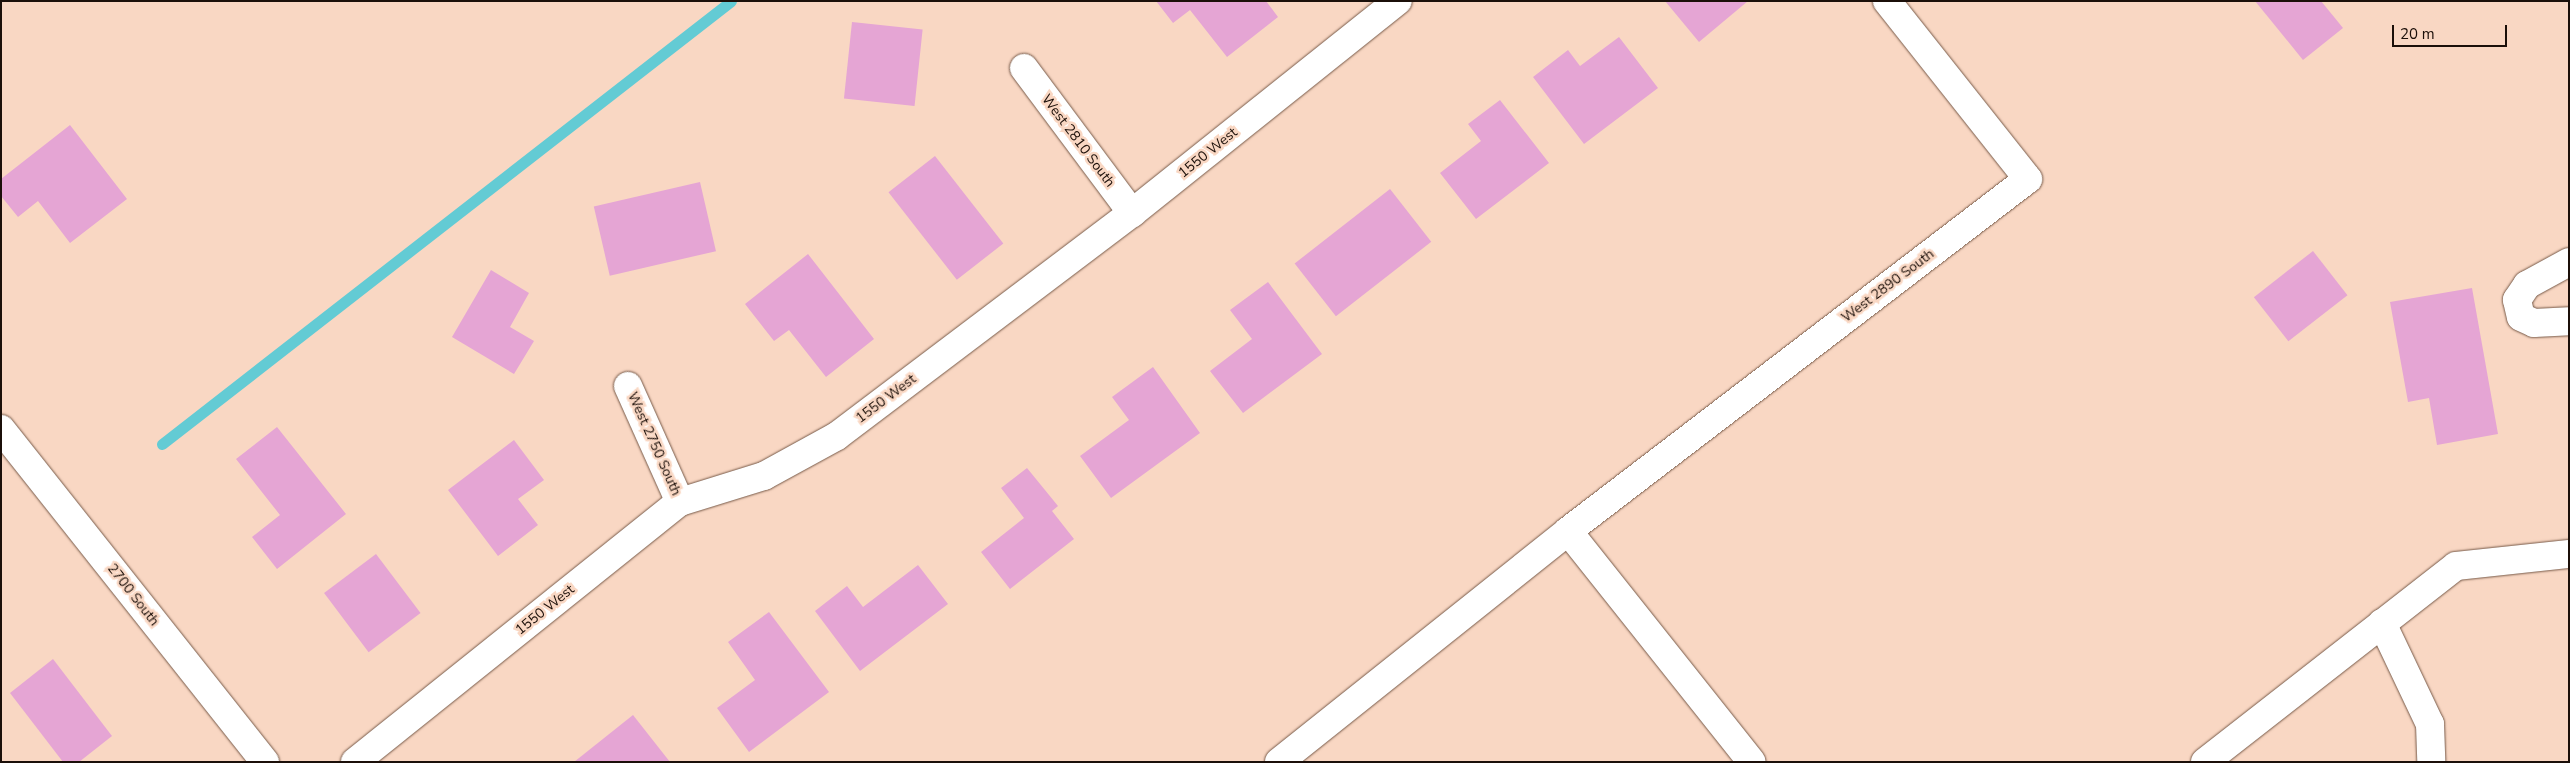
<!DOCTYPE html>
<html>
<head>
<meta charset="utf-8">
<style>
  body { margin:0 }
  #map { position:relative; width:2570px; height:763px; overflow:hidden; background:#f9d7c3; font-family:"Nunito Sans",sans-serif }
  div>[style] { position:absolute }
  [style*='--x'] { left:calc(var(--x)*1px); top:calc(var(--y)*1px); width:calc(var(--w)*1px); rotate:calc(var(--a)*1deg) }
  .stream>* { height:11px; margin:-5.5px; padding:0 5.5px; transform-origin:5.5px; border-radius:5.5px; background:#63cbd4 }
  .building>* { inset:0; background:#e5a5d4; transform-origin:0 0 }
  .roads { filter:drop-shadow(0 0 1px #775a49) drop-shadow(0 0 1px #775a49) }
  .minor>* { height:28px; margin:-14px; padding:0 14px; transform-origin:14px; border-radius:14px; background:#fff }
  .major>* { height:28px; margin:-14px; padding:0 14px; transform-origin:14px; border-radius:14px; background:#fff }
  span { translate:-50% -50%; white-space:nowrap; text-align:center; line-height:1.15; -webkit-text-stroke:5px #f9d7c3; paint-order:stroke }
  .street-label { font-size:14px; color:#1b0f09 }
  .frame { position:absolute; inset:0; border:2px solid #1b0f09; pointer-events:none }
  .scale { position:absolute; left:2392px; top:25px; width:115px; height:22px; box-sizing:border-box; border:2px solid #1b0f09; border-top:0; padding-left:6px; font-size:15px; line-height:18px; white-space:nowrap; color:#1b0f09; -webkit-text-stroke:4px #f9d7c3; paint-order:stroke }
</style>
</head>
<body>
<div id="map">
  <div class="stream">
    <i style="--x:162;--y:444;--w:721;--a:-37.9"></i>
  </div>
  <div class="building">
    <i style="clip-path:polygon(1156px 1px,1266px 1px,1278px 17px,1227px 57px,1190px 10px,1173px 23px)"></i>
    <i style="clip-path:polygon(1665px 1px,1748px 1px,1699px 42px)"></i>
    <i style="clip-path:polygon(2255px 1px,2321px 1px,2343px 28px,2303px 60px)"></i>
    <i style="left:852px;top:22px;width:71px;height:77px;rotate:6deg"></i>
    <i style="clip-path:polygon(1619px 37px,1658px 88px,1584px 144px,1533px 77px,1568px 50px,1580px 66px)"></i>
    <i style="clip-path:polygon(1500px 100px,1549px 163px,1476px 219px,1440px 173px,1481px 141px,1468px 124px)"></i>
    <i style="clip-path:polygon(70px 125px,127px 199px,70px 243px,38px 201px,18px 217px,1px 196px,1px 179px)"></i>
    <i style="left:935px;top:156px;width:111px;height:59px;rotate:52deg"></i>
    <i style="left:700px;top:182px;width:71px;height:109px;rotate:77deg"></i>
    <i style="left:1390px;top:189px;width:67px;height:121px;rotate:52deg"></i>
    <i style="left:2313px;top:251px;width:56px;height:75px;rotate:52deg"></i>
    <i style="clip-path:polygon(808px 254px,874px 339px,826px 377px,789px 330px,774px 341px,745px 304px)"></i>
    <i style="clip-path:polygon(491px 270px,529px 293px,510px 327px,534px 341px,514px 374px,452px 337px)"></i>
    <i style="clip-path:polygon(1268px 282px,1322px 354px,1243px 413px,1210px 371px,1252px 339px,1230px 310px)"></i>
    <i style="clip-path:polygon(2472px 288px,2498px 434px,2437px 445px,2429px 398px,2408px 402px,2390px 302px)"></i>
    <i style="clip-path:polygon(1153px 367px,1200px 433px,1111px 498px,1080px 456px,1129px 420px,1112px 397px)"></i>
    <i style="clip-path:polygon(277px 427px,346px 514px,277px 569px,252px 537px,280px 515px,236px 459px)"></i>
    <i style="clip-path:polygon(514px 440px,544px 480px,518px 499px,538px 525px,498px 556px,448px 490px)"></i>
    <i style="clip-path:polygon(1027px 468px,1058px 506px,1052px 511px,1074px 539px,1010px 589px,981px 552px,1024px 518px,1001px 488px)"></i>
    <i style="left:376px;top:554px;width:74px;height:65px;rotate:53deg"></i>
    <i style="clip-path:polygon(918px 565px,948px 604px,860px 671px,815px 611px,847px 586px,863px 607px)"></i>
    <i style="clip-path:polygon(769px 612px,829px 692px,749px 752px,717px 708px,755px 680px,728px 642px)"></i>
    <i style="clip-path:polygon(53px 659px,112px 736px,79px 762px,63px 762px,10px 693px)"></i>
    <i style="clip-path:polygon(633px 715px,670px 762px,574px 762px)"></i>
  </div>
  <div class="roads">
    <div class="minor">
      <i style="--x:1024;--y:68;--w:181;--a:53.3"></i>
      <i style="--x:2569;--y:262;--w:48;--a:151.3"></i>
      <i style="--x:2527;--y:285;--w:18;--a:124"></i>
      <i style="--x:2517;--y:300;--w:17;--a:77"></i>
      <i style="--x:2521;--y:317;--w:14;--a:25"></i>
      <i style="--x:2534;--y:323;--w:35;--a:-3"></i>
      <i style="--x:628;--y:386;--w:127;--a:65.9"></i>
      <i style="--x:1568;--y:531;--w:295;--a:51.5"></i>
      <i style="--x:2382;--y:623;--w:112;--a:64.6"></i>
      <i style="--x:2430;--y:724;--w:38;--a:88"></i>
      <i style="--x:355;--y:762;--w:416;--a:-38.7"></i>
      <i style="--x:680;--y:502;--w:88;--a:-17.2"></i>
      <i style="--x:764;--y:476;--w:83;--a:-28.7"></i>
      <i style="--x:837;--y:436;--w:370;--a:-37.1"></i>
      <i style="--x:1132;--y:213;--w:340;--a:-38.6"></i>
      <i style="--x:1279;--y:762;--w:370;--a:-38.6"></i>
      <i style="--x:1568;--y:531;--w:579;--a:-37.42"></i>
      <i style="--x:2028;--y:179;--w:227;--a:-128.4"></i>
      <i style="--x:2205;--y:762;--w:318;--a:-38"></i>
      <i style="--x:2456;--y:566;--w:114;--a:-6.1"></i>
    </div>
    <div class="major">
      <i style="--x:1;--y:429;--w:425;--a:51.6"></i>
    </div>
  </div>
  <div class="street-label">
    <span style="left:1078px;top:141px;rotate:53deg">West 2810 South</span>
    <span style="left:1208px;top:153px;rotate:-39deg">1550 West</span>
    <span style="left:1888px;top:286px;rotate:-37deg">West 2890 South</span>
    <span style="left:886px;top:399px;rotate:-37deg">1550 West</span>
    <span style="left:654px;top:444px;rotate:66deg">West 2750 South</span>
    <span style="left:133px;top:595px;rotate:52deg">2700 South</span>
    <span style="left:545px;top:610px;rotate:-39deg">1550 West</span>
  </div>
  <div class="frame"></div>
  <div class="scale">20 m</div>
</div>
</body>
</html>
